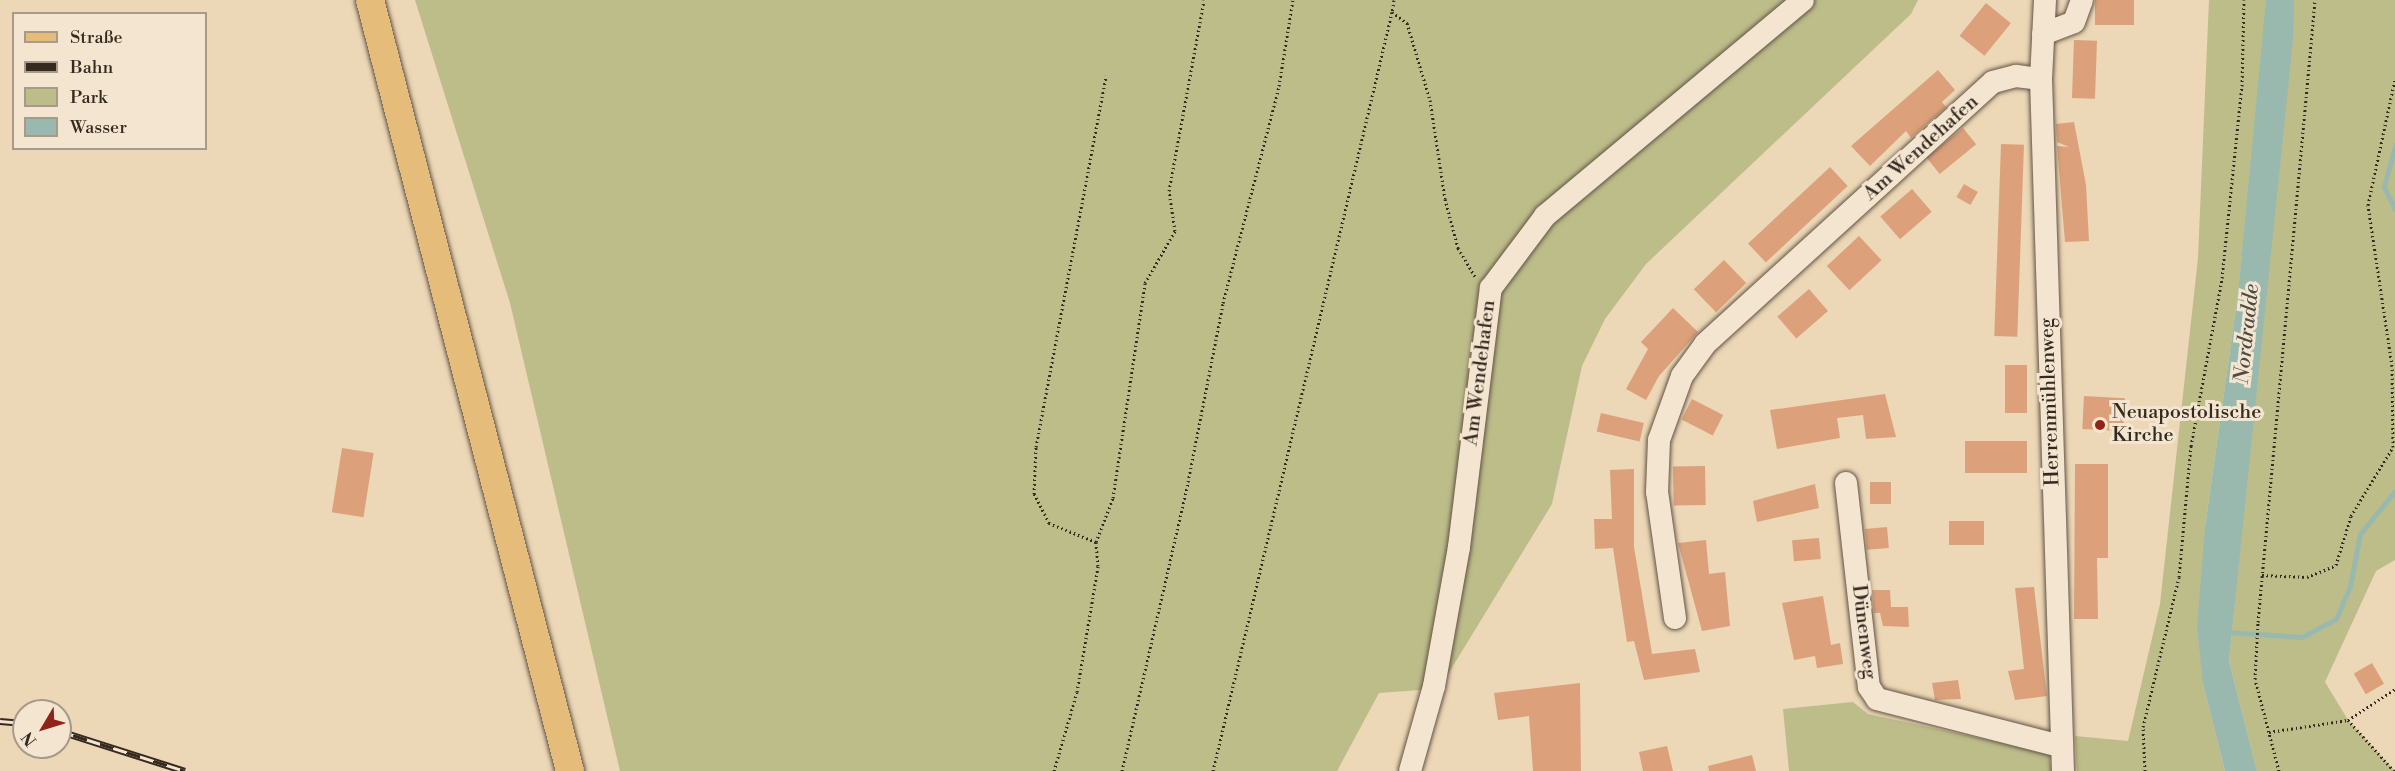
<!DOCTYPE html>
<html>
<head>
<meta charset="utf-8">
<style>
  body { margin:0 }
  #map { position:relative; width:2395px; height:771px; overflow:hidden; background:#ecd7b6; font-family:"Libre Bodoni",serif }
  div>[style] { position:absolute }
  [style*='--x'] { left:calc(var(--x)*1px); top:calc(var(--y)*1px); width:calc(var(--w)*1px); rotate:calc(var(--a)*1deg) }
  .green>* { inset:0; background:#bdbd8a }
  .water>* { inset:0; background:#99b9af }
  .stream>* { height:5px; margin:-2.5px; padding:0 2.5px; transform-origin:2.5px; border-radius:2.5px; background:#99b9af }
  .building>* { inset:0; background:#dca17b; transform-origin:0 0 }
  .path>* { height:3px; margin-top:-1.5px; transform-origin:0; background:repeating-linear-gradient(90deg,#352920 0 1.5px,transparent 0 4.5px) }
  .roads { filter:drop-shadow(0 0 2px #635446) drop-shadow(0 0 2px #635446) }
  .minor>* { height:22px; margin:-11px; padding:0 11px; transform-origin:11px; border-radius:11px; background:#f3e5d0 }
  .major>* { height:28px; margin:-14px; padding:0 14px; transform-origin:14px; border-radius:14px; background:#e6bc7b }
  .rail>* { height:7px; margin-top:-3.5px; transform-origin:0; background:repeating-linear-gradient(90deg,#f3e5d0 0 14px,#352920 0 28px); box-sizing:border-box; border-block:2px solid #352920 }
  .dots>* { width:16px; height:16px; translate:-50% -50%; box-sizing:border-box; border:3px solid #f3e5d0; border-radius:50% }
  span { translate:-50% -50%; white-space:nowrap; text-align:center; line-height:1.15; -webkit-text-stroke:6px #f3e5d0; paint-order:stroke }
  .street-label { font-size:20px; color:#352920 }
  .poi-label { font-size:20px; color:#352920 }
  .left { translate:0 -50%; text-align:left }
  .water-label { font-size:21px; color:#4e4d44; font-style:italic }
  .legend { position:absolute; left:12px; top:12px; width:195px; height:138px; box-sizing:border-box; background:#f3e5d0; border:2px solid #a79a8a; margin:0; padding:8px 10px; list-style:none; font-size:18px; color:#352920 }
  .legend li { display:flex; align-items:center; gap:12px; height:30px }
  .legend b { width:30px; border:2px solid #a79a8a }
  .north { position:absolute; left:12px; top:699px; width:60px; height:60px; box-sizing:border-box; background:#f3e5d0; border:2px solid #a79a8a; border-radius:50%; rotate:232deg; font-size:16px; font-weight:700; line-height:24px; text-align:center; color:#352920 }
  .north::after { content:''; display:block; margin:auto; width:21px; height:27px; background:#8f2418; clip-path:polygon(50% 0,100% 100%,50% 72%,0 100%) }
</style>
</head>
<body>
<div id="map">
  <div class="green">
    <i style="clip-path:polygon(415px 0,1918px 0,1911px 14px,1646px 264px,1605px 319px,1582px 366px,1552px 504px,1445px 679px,1420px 690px,1379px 693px,1337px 771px,620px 771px,510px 303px)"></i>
    <i style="clip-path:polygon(2209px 0,2266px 0,2266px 25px,2238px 294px,2205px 527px,2203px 684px,2225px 771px,2077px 771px,2075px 736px,2128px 741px,2160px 604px,2198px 258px)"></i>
    <i style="clip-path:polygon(2294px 0,2395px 0,2395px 560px,2376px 571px,2325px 682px,2348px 720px,2395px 771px,2257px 771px,2229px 661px)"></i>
    <i style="clip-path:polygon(1853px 702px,1868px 714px,2049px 753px,2051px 771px,1789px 771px,1783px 709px)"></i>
  </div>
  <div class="water">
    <i style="clip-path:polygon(2266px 0,2294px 0,2293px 40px,2229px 661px,2257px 771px,2225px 771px,2203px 684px,2197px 626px,2205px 527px,2238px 294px)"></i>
  </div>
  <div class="stream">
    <i style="--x:2395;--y:145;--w:43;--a:104.7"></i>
    <i style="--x:2384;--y:187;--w:25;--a:64"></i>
    <i style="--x:2226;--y:632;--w:76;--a:3.8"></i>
    <i style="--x:2302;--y:637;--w:38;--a:-28"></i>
    <i style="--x:2336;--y:619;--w:36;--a:-67"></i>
    <i style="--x:2350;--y:586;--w:53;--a:-79.1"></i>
    <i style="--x:2360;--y:534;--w:55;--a:-50.9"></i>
  </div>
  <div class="building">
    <i style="left:2095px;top:0;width:39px;height:25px"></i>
    <i style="left:1986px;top:3px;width:32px;height:42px;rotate:39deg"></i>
    <i style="left:2074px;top:40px;width:23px;height:58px;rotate:2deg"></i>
    <i style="clip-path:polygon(1938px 70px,1955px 90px,1942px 102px,1946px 107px,1911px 138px,1906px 131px,1870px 166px,1851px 146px)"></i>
    <i style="clip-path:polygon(2074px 122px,2086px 185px,2089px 241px,2065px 242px,2057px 146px,2069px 147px,2057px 142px,2056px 124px)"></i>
    <i style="left:1963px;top:128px;width:21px;height:47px;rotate:51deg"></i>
    <i style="left:2001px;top:144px;width:23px;height:192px;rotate:2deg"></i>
    <i style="left:1830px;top:167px;width:26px;height:112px;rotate:47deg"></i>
    <i style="left:1964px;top:184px;width:16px;height:15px;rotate:30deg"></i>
    <i style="left:1912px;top:189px;width:30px;height:42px;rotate:49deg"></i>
    <i style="left:1859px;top:236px;width:33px;height:44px;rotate:47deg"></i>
    <i style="left:1724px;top:260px;width:32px;height:42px;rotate:46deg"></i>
    <i style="left:1809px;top:289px;width:29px;height:42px;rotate:49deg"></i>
    <i style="clip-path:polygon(1673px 308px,1698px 332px,1659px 376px,1646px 400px,1626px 389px,1648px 349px,1641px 342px)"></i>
    <i style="left:2005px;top:365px;width:22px;height:48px"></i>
    <i style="clip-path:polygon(1885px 394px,1896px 437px,1866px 439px,1863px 415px,1837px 418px,1840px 438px,1777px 449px,1770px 410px)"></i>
    <i style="left:2084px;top:396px;width:41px;height:33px;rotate:3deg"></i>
    <i style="left:1692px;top:399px;width:35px;height:23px;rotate:27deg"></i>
    <i style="left:1601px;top:413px;width:44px;height:19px;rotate:13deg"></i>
    <i style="left:1965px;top:441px;width:62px;height:32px"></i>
    <i style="left:342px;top:448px;width:32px;height:65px;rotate:9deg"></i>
    <i style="clip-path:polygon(2075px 464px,2108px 464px,2108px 558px,2097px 558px,2098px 619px,2074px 619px)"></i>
    <i style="left:1705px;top:466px;width:39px;height:32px;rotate:89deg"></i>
    <i style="clip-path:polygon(1634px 469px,1634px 547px,1652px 654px,1695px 649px,1700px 672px,1644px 680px,1634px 641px,1627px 642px,1613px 548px,1595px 549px,1594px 519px,1612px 519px,1610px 470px)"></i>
    <i style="left:1870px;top:482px;width:21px;height:22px"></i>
    <i style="clip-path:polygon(1815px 484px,1819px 508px,1757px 522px,1753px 501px)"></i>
    <i style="left:1949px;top:521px;width:35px;height:24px"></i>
    <i style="left:1887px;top:527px;width:21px;height:22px;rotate:85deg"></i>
    <i style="left:1819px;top:538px;width:21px;height:27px;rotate:85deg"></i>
    <i style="clip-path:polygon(1706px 540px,1709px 574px,1725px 572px,1730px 626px,1702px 631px,1678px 543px)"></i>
    <i style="clip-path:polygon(2034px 587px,2047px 696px,2015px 700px,2008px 671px,2024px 669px,2015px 588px)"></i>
    <i style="clip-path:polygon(1872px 590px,1890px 590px,1891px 607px,1908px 607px,1909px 627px,1883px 626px,1880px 613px,1874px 613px)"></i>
    <i style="clip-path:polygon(1823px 596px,1831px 645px,1840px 643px,1843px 664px,1817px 668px,1815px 656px,1794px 660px,1782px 603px)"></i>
    <i style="left:2372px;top:663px;width:24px;height:21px;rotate:60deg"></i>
    <i style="clip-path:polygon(1958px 680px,1961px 699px,1935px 700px,1932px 683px)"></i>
    <i style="clip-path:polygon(1580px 683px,1581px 771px,1533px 771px,1529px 716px,1498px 720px,1494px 693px)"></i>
    <i style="clip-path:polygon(1667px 746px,1673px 771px,1643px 771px,1639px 752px)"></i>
    <i style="clip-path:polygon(1752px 755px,1756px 771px,1709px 771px,1708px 766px)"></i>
  </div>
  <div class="path">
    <i style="--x:1394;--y:0;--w:12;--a:99"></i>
    <i style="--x:1392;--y:12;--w:19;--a:36"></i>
    <i style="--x:1407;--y:23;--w:80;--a:73.4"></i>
    <i style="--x:1430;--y:100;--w:100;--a:81.4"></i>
    <i style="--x:1445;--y:199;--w:51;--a:75.1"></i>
    <i style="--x:1458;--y:248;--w:33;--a:59"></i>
    <i style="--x:1096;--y:542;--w:47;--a:-68.9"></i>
    <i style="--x:1113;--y:498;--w:217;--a:-81.5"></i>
    <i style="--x:1145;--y:283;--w:60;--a:-60"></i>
    <i style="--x:1175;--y:231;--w:40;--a:-98.5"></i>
    <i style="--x:1169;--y:191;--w:194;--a:-79.6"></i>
    <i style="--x:2262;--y:575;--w:45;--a:2.5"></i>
    <i style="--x:2307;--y:577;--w:31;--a:-22"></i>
    <i style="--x:2336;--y:565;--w:51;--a:-73"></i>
    <i style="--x:2351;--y:516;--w:81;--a:-58.7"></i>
    <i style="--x:2393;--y:447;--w:81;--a:-90.7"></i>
    <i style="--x:2392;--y:366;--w:163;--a:-98.5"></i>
    <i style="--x:2368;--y:205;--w:129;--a:-77.9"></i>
    <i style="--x:2269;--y:732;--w:80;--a:-8.6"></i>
    <i style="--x:1054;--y:771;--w:82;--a:-73.8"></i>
    <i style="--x:1077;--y:692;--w:128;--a:-80.5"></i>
    <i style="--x:1098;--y:566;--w:24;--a:-95"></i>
    <i style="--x:1096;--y:542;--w:51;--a:-158"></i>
    <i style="--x:1049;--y:523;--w:33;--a:-117"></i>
    <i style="--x:1034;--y:494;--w:47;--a:-87.6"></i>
    <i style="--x:1036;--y:447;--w:378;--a:-79.3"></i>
    <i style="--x:1122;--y:771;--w:296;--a:-77.1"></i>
    <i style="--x:1188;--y:482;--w:182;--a:-78.9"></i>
    <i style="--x:1223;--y:303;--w:224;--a:-75.5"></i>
    <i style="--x:1279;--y:86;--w:87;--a:-80.8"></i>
    <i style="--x:1213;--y:771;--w:780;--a:-76.73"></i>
    <i style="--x:2145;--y:771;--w:44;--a:-92.6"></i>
    <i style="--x:2143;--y:727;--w:154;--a:-76.5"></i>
    <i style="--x:2179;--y:577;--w:132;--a:-84.8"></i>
    <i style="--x:2191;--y:446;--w:171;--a:-79.5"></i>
    <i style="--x:2222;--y:278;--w:193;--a:-84.1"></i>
    <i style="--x:2242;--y:86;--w:86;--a:-88.7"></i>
    <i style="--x:2279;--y:771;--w:95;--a:-104.6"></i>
    <i style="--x:2255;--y:679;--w:57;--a:-87"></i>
    <i style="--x:2258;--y:622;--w:625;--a:-84.76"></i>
    <i style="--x:2394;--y:771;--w:69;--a:-132"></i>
    <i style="--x:2348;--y:720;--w:56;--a:-33.4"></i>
  </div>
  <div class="roads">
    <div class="minor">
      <i style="--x:2045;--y:0;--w:79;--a:92.9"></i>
      <i style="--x:2041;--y:79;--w:692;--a:88.18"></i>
      <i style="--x:2043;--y:34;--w:33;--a:-21"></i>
      <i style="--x:2074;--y:22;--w:23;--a:-70"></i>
      <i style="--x:1846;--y:483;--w:205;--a:83.6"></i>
      <i style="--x:1869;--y:687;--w:14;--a:56"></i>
      <i style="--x:1877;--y:699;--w:189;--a:14.4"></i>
      <i style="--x:1675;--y:618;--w:127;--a:-98.1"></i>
      <i style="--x:1657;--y:492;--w:52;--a:-87.8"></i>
      <i style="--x:1659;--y:440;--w:68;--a:-70.2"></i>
      <i style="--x:1682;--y:376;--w:39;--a:-54"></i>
      <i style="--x:1705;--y:344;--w:389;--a:-42.3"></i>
      <i style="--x:1993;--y:82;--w:24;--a:-15"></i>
      <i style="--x:2016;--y:76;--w:25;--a:7"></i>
      <i style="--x:1410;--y:771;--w:88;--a:-74.2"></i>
      <i style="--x:1434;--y:686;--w:141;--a:-79.8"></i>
      <i style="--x:1459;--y:547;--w:261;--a:-83"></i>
      <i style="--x:1491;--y:288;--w:90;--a:-53.1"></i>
      <i style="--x:1545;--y:216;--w:336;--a:-39.9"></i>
    </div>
    <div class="major">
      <i style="--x:370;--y:0;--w:797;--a:75.46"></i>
    </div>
  </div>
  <div class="rail">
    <i style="--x:0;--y:721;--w:24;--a:5"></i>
    <i style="--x:60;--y:731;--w:131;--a:17.7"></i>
  </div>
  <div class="dots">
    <i style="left:2100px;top:425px;background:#8f2418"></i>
  </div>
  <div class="street-label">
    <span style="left:1921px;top:148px;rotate:-42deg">Am Wendehafen</span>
    <span style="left:1480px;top:373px;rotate:-83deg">Am Wendehafen</span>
    <span style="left:2050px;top:402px;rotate:-92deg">Herrenmühlenweg</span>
    <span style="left:1864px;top:632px;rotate:83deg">Dünenweg</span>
  </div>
  <div class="poi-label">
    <span class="left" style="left:2112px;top:424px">Neuapostolische<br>Kirche</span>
  </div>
  <div class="water-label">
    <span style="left:2247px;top:334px;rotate:-84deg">Nordradde</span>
  </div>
  <ul class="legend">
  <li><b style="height:8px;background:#e6bc7b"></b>Straße</li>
  <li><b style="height:8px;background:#352920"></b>Bahn</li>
  <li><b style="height:16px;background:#bdbd8a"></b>Park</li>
  <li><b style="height:16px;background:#99b9af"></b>Wasser</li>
  </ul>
  <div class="north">N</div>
</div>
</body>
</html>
